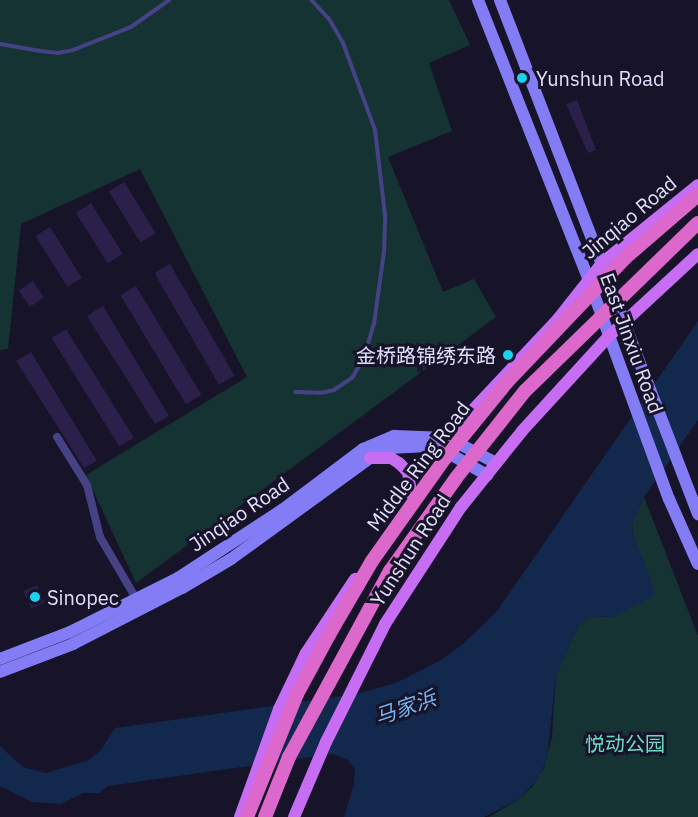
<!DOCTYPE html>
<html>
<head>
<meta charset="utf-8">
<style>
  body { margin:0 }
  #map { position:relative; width:698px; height:817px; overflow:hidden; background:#171329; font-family:"IBM Plex Sans","Noto Sans SC",sans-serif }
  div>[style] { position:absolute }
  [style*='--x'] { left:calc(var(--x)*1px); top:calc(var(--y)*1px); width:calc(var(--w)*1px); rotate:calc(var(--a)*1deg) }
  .green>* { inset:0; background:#163333 }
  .water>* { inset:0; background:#13284d }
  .building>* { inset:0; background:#2a2049; transform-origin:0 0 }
  .service>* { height:4px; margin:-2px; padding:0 2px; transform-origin:2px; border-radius:2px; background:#464285 }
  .minor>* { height:8px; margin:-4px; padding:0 4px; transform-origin:4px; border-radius:4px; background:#464285 }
  .secondary>* { height:12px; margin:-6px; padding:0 6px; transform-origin:6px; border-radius:6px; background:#837cf5 }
  .primary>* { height:12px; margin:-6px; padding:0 6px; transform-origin:6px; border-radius:6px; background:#c66df4 }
  .trunk-bridge>* { height:14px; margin:-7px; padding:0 7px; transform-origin:7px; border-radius:7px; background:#dc68cc }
  .dots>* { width:16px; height:16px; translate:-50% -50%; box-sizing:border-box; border:3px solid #171329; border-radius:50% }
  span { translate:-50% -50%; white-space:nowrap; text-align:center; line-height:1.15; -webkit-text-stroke:6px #171329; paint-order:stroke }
  .poi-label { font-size:20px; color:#e2defc }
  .left { translate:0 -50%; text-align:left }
  .right { translate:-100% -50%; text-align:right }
  .street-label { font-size:20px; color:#e2defc }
  .park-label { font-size:20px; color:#6ed8c1 }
  .water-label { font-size:21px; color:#74b5f4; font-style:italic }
</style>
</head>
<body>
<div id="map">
  <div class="green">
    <i style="clip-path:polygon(0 0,449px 0,470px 45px,429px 63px,452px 131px,388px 157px,443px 292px,474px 279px,496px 317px,136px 583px,86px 475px,247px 377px,140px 169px,21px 224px,8px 349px,0 350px)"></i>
    <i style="clip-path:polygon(644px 497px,698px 636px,698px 817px,489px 817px,521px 798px,532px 787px,544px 768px,552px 737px,556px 675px,580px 623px,591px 616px,613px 617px,654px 590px,633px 534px,632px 522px)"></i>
  </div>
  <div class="water">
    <i style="clip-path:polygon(698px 321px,698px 420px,644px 497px,632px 522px,633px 534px,654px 590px,653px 597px,613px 617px,591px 616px,580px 623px,556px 675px,547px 759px,539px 777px,521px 798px,484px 817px,344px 817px,354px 784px,355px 770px,348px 760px,333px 754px,108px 786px,99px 793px,83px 793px,61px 804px,32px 802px,0 786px,0 746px,23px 767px,46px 773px,89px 760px,101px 750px,115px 728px,357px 694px,398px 682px,441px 660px,463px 644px,497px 611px)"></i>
  </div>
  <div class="building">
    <i style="clip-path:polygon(577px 100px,596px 150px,588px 153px,566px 104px)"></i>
    <i style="left:124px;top:182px;width:60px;height:18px;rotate:58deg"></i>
    <i style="left:91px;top:203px;width:60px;height:18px;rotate:58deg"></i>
    <i style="left:50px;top:227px;width:60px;height:17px;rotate:58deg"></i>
    <i style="left:170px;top:264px;width:129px;height:18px;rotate:60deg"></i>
    <i style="left:33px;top:281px;width:20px;height:17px;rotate:57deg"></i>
    <i style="left:136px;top:286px;width:127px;height:18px;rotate:59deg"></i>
    <i style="clip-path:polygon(103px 306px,169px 416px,155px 424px,87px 316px)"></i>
    <i style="left:66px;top:329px;width:128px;height:17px;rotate:58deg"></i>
    <i style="clip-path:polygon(31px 352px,97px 461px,84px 468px,16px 361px)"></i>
    <i style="left:37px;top:585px;width:19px;height:15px;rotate:65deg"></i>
  </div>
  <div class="service">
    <i style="--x:0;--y:44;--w:41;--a:9.9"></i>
    <i style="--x:40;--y:51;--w:18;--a:6"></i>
    <i style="--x:58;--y:53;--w:15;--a:-11"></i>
    <i style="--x:73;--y:50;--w:62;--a:-21.6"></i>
    <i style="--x:131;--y:27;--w:47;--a:-35.4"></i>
    <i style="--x:295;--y:392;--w:25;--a:2"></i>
    <i style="--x:320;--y:393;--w:14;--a:-12"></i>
    <i style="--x:334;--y:390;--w:22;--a:-34"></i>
    <i style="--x:352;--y:378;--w:23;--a:-59"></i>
    <i style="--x:364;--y:358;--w:35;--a:-74"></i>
    <i style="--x:374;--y:324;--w:73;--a:-82.1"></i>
    <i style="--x:384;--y:252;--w:37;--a:-88"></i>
    <i style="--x:385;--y:215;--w:86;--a:-96.7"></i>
    <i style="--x:375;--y:130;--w:93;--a:-110.2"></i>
    <i style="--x:343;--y:43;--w:28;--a:-120"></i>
    <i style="--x:329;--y:19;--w:26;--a:-133"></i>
  </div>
  <div class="minor">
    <i style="--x:57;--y:437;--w:57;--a:58"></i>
    <i style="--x:87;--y:485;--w:54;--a:76"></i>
    <i style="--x:100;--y:537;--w:73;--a:59.6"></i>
  </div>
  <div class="secondary">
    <i style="--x:478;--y:0;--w:299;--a:68.4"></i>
    <i style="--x:588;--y:278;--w:235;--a:69.9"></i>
    <i style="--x:669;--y:499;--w:71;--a:66"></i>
    <i style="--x:500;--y:0;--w:551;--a:68.93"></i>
    <i style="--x:0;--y:659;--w:75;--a:-21.1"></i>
    <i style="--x:70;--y:632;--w:121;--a:-26.6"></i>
    <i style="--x:178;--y:578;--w:124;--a:-33.2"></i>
    <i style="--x:282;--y:510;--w:101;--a:-37"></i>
    <i style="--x:363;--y:449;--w:34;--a:-23"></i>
    <i style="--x:394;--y:436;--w:54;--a:2.1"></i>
    <i style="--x:448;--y:438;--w:54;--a:27.5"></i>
    <i style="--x:0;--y:672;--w:78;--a:-21"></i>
    <i style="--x:73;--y:644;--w:123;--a:-27.2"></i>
    <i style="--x:182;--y:588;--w:57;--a:-30.6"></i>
    <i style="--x:231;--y:559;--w:172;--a:-36"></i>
    <i style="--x:370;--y:458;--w:21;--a:-28"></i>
    <i style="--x:389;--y:448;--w:39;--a:-3"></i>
    <i style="--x:428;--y:446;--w:16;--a:15"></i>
    <i style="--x:443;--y:450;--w:51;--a:29.6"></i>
  </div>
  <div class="primary">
    <i style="--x:370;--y:458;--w:21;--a:0"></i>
    <i style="--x:391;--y:458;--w:9;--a:32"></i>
    <i style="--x:399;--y:463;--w:13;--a:45"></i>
    <i style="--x:408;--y:472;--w:22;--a:82"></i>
    <i style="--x:434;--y:463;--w:57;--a:-54.9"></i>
    <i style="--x:467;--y:416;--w:133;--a:-46.8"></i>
    <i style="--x:558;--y:319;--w:73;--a:-51.7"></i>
    <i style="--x:603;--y:262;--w:122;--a:-39"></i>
    <i style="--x:240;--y:817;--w:115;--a:-70.1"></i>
    <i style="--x:279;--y:709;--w:62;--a:-64.3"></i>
    <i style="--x:306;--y:653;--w:89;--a:-56.5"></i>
    <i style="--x:294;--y:817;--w:82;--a:-66.9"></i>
    <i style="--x:326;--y:742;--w:132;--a:-63.4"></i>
    <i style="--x:385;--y:624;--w:140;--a:-57"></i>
    <i style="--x:461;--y:507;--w:97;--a:-51.2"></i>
    <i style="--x:522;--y:431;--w:127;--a:-47.5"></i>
    <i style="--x:608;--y:337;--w:122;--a:-42.7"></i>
  </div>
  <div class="trunk-bridge">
    <i style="--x:247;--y:817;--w:133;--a:-67.9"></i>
    <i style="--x:297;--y:694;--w:69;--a:-61.6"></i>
    <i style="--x:330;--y:633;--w:83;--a:-59.7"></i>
    <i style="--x:372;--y:561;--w:126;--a:-54.7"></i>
    <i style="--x:445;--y:458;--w:98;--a:-50.8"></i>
    <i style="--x:507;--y:382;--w:171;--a:-46.4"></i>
    <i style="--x:625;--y:258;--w:96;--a:-40.8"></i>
    <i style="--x:265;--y:817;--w:65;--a:-68.2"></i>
    <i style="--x:289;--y:757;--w:212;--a:-61.5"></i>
    <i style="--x:390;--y:571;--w:114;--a:-54.6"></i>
    <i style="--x:456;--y:478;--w:111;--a:-51.6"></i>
    <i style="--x:525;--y:391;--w:241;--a:-44.2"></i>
  </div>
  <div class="dots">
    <i style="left:522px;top:78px;background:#19d2ee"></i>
    <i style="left:508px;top:355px;background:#19d2ee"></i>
    <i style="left:35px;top:597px;background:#19d2ee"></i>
  </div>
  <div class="poi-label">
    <span class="left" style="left:536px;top:78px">Yunshun Road</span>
    <span class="right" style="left:496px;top:355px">金桥路锦绣东路</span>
    <span class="left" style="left:47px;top:597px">Sinopec</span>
  </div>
  <div class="street-label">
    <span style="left:629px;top:217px;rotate:-40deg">Jinqiao Road</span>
    <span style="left:632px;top:343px;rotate:70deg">East Jinxiu Road</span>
    <span style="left:418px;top:466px;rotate:-53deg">Middle Ring Road</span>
    <span style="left:239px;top:514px;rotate:-34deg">Jinqiao Road</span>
    <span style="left:410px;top:550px;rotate:-57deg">Yunshun Road</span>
  </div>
  <div class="park-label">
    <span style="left:625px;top:743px">悦动公园</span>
  </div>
  <div class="water-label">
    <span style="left:405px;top:707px;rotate:-19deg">马家浜</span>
  </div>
</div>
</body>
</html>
